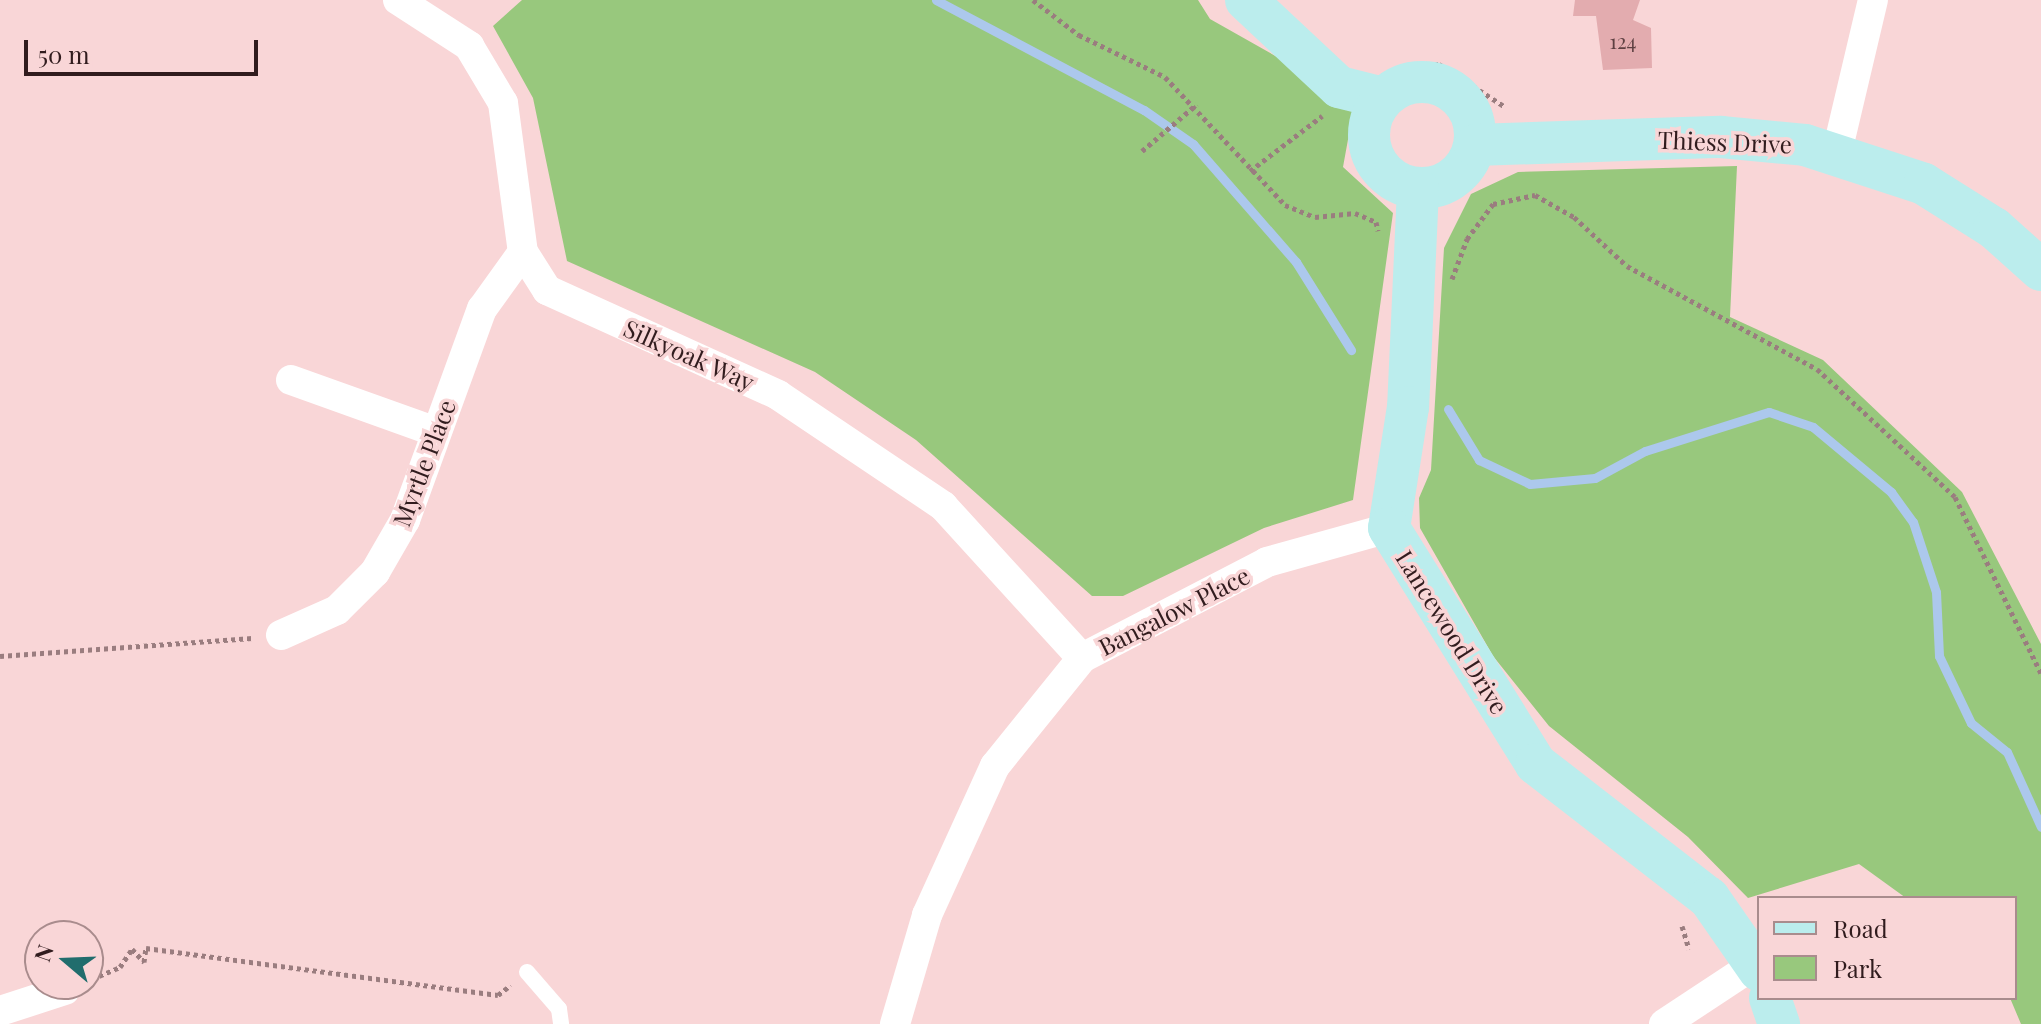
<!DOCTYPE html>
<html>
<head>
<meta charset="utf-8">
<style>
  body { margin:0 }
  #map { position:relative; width:2041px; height:1024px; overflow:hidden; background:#f9d6d7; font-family:"Playfair Display",serif }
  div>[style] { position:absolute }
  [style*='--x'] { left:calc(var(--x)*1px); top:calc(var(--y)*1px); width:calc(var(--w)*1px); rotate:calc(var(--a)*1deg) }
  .green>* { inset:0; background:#98c87d }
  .stream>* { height:9px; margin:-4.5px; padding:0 4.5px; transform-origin:4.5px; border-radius:4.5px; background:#acc8ec }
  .building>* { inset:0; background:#e3acaf }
  .path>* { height:5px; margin-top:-2.5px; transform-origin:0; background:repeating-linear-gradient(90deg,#9a7d7f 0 4px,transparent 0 8px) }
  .lane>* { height:16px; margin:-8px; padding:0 8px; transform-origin:8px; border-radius:8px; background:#fff }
  .street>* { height:30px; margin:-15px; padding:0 15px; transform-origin:15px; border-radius:15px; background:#fff }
  .secondary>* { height:42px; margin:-21px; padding:0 21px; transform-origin:21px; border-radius:21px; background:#bbeded }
  .secondary>.ring { margin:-21px; padding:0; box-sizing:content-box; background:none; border:42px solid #bbeded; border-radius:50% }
  span { translate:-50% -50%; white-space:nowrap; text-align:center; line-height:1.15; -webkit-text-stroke:7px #f9d6d7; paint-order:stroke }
  .number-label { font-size:20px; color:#5e4042 }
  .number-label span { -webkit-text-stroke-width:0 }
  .street-label { font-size:24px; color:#311c1e }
  .legend { position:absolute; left:1757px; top:896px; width:260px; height:104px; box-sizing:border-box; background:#f9d6d7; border:2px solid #a98c8d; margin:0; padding:10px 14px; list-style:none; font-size:24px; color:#311c1e }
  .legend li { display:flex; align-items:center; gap:16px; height:40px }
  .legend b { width:40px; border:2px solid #a98c8d }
  .north { position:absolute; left:24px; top:920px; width:80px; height:80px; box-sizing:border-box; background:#f9d6d7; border:2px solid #a98c8d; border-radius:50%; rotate:289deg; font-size:22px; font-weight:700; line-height:32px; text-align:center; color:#311c1e }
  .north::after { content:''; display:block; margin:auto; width:28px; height:36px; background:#216d6d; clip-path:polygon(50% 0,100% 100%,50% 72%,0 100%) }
  .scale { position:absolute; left:24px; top:40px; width:234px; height:36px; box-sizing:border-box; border:4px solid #311c1e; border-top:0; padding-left:10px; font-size:24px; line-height:28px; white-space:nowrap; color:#311c1e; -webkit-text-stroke:6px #f9d6d7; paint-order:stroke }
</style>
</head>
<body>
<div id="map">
  <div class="green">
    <i style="clip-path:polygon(522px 0,1198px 0,1210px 19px,1355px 101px,1343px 167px,1393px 213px,1353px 500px,1264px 528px,1123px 596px,1092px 596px,916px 440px,815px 372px,567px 261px,533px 98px,493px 26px)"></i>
    <i style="clip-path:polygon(1737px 166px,1730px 317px,1823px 360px,1962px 492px,2041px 644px,2041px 1024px,2021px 1024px,2010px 998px,2015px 898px,1906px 898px,1859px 864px,1748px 898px,1688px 837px,1549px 726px,1493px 656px,1420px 528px,1419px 498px,1431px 470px,1444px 248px,1471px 194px,1518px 172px)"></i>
  </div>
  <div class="stream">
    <i style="--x:936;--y:0;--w:235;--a:27.9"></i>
    <i style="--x:1144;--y:110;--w:60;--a:34.8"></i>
    <i style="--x:1193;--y:144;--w:157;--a:48.9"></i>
    <i style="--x:1296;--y:262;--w:104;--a:58"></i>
    <i style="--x:1448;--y:409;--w:60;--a:58.7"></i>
    <i style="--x:1479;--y:460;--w:56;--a:25.2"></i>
    <i style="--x:1530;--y:484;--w:65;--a:-5.3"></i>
    <i style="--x:1595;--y:478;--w:57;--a:-28.4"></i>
    <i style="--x:1645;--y:451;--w:130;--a:-17.5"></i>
    <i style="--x:1769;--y:412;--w:46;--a:18.8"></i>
    <i style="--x:1813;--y:427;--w:102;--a:39.8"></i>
    <i style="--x:1891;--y:492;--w:37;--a:54"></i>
    <i style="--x:1913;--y:522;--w:74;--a:71.8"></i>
    <i style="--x:1936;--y:592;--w:64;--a:87.3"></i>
    <i style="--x:1939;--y:656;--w:74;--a:64.5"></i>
    <i style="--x:1971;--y:723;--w:46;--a:38.9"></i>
    <i style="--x:2007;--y:752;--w:82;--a:65.6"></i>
  </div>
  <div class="building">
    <i style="clip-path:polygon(1575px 0,1640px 0,1633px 20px,1651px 28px,1652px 68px,1603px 70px,1596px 16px,1573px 16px)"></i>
  </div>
  <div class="path">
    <i style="--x:1033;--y:0;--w:58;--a:37.3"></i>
    <i style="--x:1079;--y:35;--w:96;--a:26"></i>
    <i style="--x:1165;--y:77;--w:175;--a:46.8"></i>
    <i style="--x:1285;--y:205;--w:32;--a:22"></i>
    <i style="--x:1315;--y:217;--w:40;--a:-5.7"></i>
    <i style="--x:1355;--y:213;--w:23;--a:23"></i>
    <i style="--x:1376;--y:222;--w:9;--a:77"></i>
    <i style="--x:1403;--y:69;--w:36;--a:-8"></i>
    <i style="--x:1439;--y:64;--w:77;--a:32.9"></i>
    <i style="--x:1142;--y:151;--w:72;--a:-40.5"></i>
    <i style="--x:1250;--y:171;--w:91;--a:-37.4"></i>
    <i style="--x:1452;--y:279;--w:43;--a:-69.4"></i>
    <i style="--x:1467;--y:239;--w:44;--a:-53.4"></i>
    <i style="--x:1493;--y:204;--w:43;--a:-12.1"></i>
    <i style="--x:1535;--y:195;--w:45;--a:29.4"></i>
    <i style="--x:1574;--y:217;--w:72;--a:42.8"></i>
    <i style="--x:1627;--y:266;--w:216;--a:28.5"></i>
    <i style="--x:1817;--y:369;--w:188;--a:42.8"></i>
    <i style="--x:1955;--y:497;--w:196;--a:64"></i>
    <i style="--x:0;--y:656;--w:253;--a:-4.1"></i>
    <i style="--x:1682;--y:926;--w:24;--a:73"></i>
    <i style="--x:92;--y:979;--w:30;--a:-23"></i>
    <i style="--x:120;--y:967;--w:22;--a:-56"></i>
    <i style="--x:132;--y:949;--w:18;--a:47"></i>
    <i style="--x:144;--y:962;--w:14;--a:-82"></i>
    <i style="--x:146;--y:948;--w:355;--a:7.6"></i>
    <i style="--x:498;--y:995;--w:16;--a:-38"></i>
  </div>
  <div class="lane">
    <i style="--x:527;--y:972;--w:49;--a:49.1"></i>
    <i style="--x:559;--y:1009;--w:15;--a:82"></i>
  </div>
  <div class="street">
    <i style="--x:398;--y:0;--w:85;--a:32.9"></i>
    <i style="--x:469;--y:46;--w:66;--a:59.2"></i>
    <i style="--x:503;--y:103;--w:150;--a:82.4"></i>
    <i style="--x:523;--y:252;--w:45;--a:57.7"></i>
    <i style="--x:547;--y:290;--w:254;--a:24.4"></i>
    <i style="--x:778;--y:395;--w:199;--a:33.9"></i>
    <i style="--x:943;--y:506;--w:206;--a:47.6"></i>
    <i style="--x:1837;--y:152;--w:156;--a:-76.7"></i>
    <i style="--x:291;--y:380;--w:154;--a:19.7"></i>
    <i style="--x:281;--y:635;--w:61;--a:-24.1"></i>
    <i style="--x:337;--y:610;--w:54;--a:-45"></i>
    <i style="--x:375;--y:572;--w:60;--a:-60"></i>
    <i style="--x:405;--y:520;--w:225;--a:-70"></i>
    <i style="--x:482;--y:309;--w:70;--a:-54.3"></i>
    <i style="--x:0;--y:1011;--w:68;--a:-17.9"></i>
    <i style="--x:895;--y:1024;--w:114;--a:-73.6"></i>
    <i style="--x:927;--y:915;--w:164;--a:-65.5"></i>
    <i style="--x:995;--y:766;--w:139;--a:-51.1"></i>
    <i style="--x:1082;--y:658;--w:208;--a:-27.4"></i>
    <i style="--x:1267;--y:562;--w:127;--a:-15.6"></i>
    <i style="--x:1664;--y:1024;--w:109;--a:-33.4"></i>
  </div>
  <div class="secondary">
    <i style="--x:1246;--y:0;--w:127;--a:43.1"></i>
    <i style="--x:1339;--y:87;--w:45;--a:14"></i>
    <i class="ring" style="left:1369px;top:82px;width:64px;height:64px"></i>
    <i style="--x:1475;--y:145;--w:246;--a:-1.9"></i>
    <i style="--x:1721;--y:137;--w:84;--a:5.4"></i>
    <i style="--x:1805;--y:145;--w:125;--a:18.1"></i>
    <i style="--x:1924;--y:184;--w:83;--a:32.2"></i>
    <i style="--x:1994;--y:228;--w:63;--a:41.8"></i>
    <i style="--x:1418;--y:189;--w:218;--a:92.6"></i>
    <i style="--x:1408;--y:407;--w:122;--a:98.9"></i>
    <i style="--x:1389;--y:528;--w:278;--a:58.1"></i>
    <i style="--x:1536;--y:764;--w:219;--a:37.8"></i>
    <i style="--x:1709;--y:898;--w:88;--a:55.2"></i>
    <i style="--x:1770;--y:998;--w:28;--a:71"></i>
  </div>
  <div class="number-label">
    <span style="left:1623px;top:40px">124</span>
  </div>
  <div class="street-label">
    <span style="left:1725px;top:142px;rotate:2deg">Thiess Drive</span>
    <span style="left:689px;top:355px;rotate:24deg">Silkyoak Way</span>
    <span style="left:424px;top:463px;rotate:-69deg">Myrtle Place</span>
    <span style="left:1174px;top:611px;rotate:-27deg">Bangalow Place</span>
    <span style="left:1452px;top:632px;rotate:58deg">Lancewood Drive</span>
  </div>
  <ul class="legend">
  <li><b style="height:10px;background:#bbeded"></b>Road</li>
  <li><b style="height:22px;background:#98c87d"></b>Park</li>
  </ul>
  <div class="north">N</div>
  <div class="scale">50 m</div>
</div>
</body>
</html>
